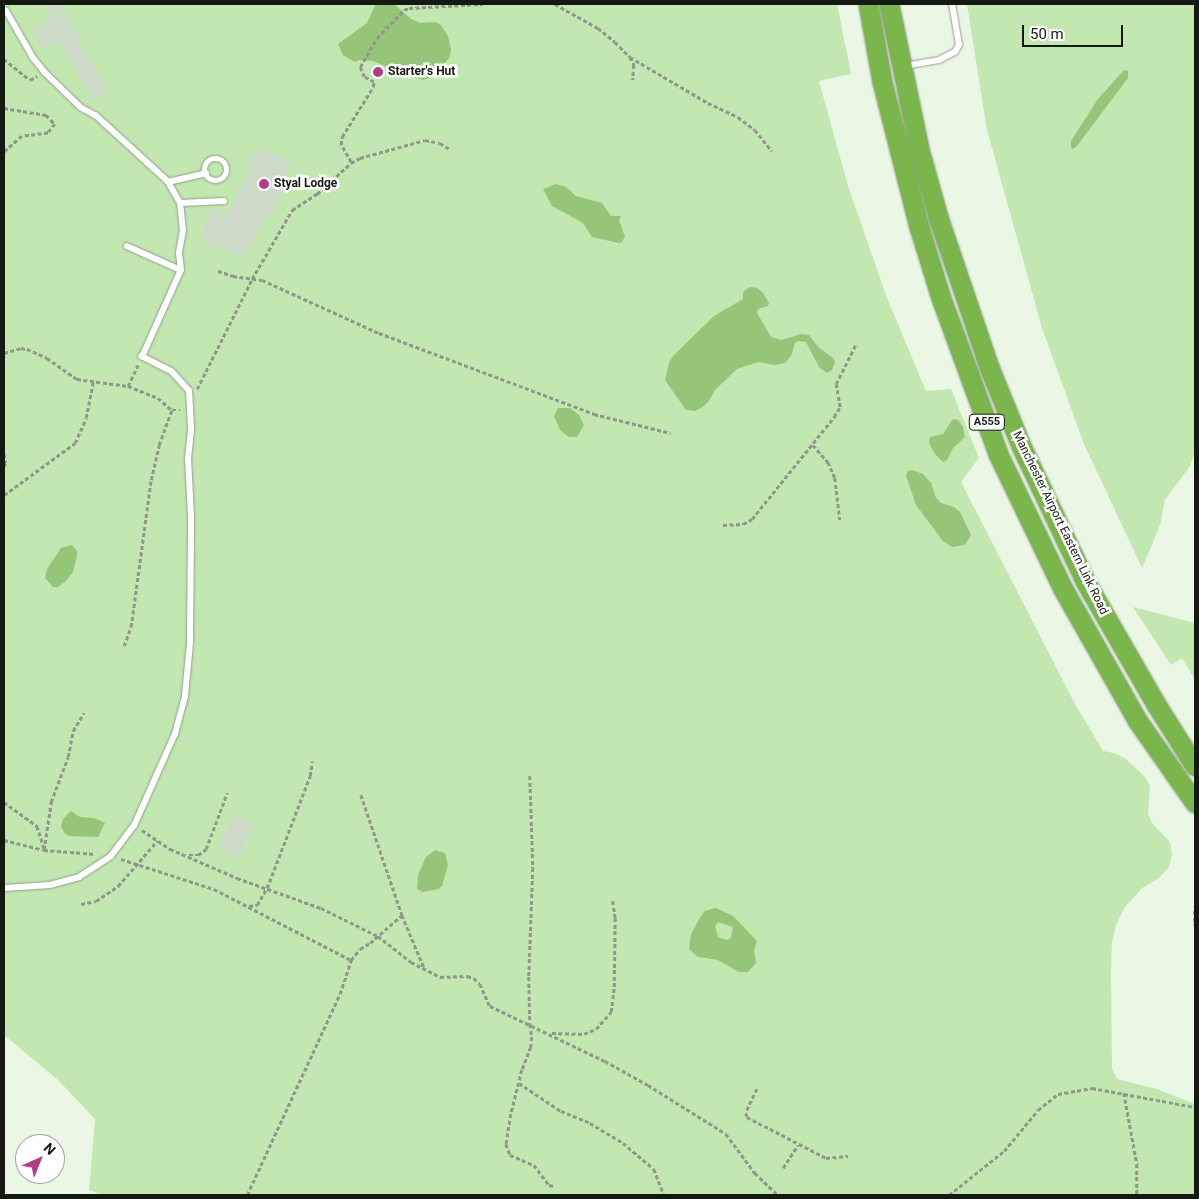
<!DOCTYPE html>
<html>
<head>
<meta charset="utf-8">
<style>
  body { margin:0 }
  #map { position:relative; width:1199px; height:1199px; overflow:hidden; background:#ebf7e5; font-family:Roboto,sans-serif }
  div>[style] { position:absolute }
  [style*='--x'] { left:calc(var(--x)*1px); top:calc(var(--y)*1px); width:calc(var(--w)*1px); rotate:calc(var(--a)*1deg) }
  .green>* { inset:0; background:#c2e7b0 }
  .water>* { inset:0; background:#94c579 }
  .building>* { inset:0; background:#cfdbc9; transform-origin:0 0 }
  .path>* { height:2.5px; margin-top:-1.25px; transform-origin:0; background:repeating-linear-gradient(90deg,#8e9789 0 4px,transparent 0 6.5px) }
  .roads { filter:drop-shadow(0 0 1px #94a08f) drop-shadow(0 0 1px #94a08f) }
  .service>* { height:5.5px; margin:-2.75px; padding:0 2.75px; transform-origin:2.75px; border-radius:2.75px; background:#fff }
  .service>.ring { margin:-2.75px; padding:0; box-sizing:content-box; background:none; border:5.5px solid #fff; border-radius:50% }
  .trunk>* { height:19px; margin:-9.5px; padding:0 9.5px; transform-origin:9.5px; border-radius:9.5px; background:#7ab64b }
  .dots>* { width:14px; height:14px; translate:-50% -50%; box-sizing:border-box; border:2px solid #fff; border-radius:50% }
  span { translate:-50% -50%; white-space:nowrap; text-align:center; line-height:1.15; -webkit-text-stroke:5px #fff; paint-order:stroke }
  .shield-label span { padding:1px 4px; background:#fff; border:1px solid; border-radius:4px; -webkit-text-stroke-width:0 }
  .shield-label { font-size:11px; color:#141912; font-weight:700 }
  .poi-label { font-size:12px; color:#141912; font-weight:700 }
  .left { translate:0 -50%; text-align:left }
  .street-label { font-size:12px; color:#141912 }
  .frame { position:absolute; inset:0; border:5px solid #141912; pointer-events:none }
  .north { position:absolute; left:15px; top:1134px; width:50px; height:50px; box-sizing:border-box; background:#fff; border:1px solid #a1a3a0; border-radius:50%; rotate:44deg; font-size:14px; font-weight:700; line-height:20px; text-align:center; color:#141912 }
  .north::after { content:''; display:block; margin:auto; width:18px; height:22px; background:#b73a8a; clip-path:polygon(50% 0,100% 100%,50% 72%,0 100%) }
  .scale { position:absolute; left:1022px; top:25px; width:101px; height:22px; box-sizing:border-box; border:2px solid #141912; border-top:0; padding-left:6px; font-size:15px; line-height:18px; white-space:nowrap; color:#141912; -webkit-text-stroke:4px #fff; paint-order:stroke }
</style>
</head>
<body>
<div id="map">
  <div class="green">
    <i style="clip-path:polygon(4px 4px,837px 4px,851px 74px,819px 81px,848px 186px,887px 298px,926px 391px,951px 389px,979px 458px,961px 482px,1075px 704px,1103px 751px,1114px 753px,1126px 759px,1146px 778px,1150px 787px,1148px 814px,1152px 823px,1170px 842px,1172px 854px,1169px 867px,1159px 878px,1142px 888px,1125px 907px,1116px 925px,1112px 942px,1111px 971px,1112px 1068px,1117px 1079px,1157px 1089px,1195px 1104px,1195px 1195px,103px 1195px,89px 1190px,95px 1119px,58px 1080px,4px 1035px)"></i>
    <i style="clip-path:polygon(967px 4px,1195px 4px,1195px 452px,1190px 466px,1165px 500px,1160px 525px,1142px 568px,1084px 444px,1042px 328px,987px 130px)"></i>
    <i style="clip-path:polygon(1133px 607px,1195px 623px,1195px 680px,1182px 658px,1171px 665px)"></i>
  </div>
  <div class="water">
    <i style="clip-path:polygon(376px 4px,394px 4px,411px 19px,420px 23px,436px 22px,441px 25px,448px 36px,451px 50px,449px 58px,435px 76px,423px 80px,406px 75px,373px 61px,360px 60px,355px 62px,343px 55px,338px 44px,367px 23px)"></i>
    <i style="clip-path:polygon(1124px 70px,1128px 71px,1128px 78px,1077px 146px,1073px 149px,1071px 148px,1071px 141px,1098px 99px)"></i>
    <i style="clip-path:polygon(556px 184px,566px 187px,576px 196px,602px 203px,611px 216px,621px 216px,619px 220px,625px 237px,622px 242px,619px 243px,592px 237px,583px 223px,552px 206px,543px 189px)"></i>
    <i style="clip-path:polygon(750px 287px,757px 288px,763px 293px,769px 303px,768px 306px,758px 309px,757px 313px,771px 337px,781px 340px,802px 334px,809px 335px,818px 347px,833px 358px,835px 362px,832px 370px,827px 373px,819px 367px,806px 342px,799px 341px,795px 343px,791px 356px,785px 363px,775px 365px,758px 362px,737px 369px,715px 390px,708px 402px,701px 408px,695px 411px,686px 410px,665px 380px,669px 363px,673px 356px,714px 316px,743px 299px,743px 292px)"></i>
    <i style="clip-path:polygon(558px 408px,570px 408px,579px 415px,584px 425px,577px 437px,569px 437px,560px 430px,554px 416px)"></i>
    <i style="clip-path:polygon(953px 419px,958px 420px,963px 427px,965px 437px,953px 448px,947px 460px,943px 462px,934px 453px,929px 442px,930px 437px,943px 434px)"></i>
    <i style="clip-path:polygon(912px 470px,923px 474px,931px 483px,936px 498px,941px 503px,954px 507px,960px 512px,971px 535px,965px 545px,952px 547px,943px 541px,916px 505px,906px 476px,908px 471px)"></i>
    <i style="clip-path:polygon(72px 545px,77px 551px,77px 556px,73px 572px,66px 581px,58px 587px,53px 587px,45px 578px,47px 569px,61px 548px)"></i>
    <i style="clip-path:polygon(71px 811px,80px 817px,94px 818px,105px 823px,98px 837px,69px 836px,65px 834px,61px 826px,63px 819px)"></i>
    <i style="clip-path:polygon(435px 850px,445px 853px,448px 865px,442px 886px,439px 889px,423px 892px,417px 889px,418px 875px,426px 857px)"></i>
    <i style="clip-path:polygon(evenodd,716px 908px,733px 916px,757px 941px,754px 950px,756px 963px,748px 972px,739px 972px,718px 960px,698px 957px,689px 949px,691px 934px,701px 916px,705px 911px,716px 908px,718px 922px,733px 927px,731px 938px,727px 940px,718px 937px,715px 926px,718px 922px)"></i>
  </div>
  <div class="building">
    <i style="clip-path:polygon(44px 4px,62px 4px,77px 37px,108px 92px,93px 99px,60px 42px,42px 49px,33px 29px,51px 22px)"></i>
    <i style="clip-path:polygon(259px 147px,291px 162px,285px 175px,288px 177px,269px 218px,265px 217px,243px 259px,220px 247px,218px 251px,205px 244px,206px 240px,199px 236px,213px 208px,227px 215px,248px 170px,245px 169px,252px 155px,255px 156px)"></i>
    <i style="left:233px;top:814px;width:23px;height:38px;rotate:23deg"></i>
  </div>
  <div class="path">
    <i style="--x:555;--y:4;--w:49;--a:29.2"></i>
    <i style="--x:598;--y:28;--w:22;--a:39"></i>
    <i style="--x:615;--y:42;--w:21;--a:45"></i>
    <i style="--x:630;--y:57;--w:9;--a:63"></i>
    <i style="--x:634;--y:65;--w:15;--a:94"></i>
    <i style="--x:630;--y:57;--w:91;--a:30.5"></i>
    <i style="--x:708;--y:103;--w:33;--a:25"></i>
    <i style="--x:738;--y:117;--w:21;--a:37"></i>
    <i style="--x:755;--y:130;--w:27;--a:51"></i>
    <i style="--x:4;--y:59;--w:33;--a:39"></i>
    <i style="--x:30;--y:80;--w:8;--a:-30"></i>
    <i style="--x:4;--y:108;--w:43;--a:9.5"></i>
    <i style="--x:46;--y:115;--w:13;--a:45"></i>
    <i style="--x:55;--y:124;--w:11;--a:128"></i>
    <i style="--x:48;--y:133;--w:26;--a:173"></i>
    <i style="--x:22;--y:136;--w:24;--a:138"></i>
    <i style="--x:351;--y:162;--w:20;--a:-120"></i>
    <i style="--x:341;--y:145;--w:8;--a:-83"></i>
    <i style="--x:342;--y:137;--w:59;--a:-58.2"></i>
    <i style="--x:373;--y:87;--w:5;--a:-79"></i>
    <i style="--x:374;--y:82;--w:11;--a:-153"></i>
    <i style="--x:364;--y:77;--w:11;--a:-112"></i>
    <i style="--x:360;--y:67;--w:34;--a:-60"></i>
    <i style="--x:377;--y:38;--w:39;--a:-46"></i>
    <i style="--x:404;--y:10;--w:5;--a:-22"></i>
    <i style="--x:409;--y:8;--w:74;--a:-3.1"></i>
    <i style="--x:218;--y:271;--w:16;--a:18"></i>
    <i style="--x:233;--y:276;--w:29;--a:8"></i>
    <i style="--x:262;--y:280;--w:128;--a:24.4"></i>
    <i style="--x:379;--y:333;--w:230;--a:20.6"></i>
    <i style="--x:594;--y:414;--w:79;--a:13.9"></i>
    <i style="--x:4;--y:353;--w:18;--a:-16"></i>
    <i style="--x:21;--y:348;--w:6;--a:9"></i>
    <i style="--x:27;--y:349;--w:22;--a:24"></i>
    <i style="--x:47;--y:358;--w:37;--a:35"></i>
    <i style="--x:77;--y:379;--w:51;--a:7.8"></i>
    <i style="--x:128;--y:386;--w:32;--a:22"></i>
    <i style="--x:158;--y:398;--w:18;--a:41"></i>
    <i style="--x:172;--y:410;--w:8;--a:0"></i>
    <i style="--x:128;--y:386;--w:23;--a:-65"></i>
    <i style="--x:197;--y:389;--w:123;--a:-63.4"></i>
    <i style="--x:252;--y:279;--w:80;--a:-59.9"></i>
    <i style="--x:292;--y:210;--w:30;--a:-33"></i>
    <i style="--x:317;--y:194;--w:46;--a:-42.4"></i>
    <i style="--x:351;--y:163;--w:10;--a:-29"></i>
    <i style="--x:360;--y:158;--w:67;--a:-15.5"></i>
    <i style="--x:425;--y:140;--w:15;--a:11"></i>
    <i style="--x:440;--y:143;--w:13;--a:32"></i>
    <i style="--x:813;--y:445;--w:23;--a:49"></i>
    <i style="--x:828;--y:462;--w:17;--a:66"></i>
    <i style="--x:835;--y:478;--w:42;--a:83.2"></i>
    <i style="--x:4;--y:454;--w:9;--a:77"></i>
    <i style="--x:6;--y:463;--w:4;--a:117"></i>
    <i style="--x:4;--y:495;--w:88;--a:-36.2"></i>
    <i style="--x:75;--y:443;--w:27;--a:-66"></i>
    <i style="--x:86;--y:418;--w:38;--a:-79"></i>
    <i style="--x:723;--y:525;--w:20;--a:-3"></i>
    <i style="--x:743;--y:524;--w:10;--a:-29"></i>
    <i style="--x:752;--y:519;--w:131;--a:-51.2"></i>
    <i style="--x:834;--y:417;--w:12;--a:-59"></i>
    <i style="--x:840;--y:407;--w:23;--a:-100"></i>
    <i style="--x:836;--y:384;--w:45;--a:-63.4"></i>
    <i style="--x:124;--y:646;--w:20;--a:-70"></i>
    <i style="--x:131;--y:627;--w:148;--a:-82.3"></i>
    <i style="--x:151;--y:480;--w:36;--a:-77"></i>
    <i style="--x:159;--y:445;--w:37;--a:-70"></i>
    <i style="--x:530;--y:776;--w:92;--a:88.1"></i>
    <i style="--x:533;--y:868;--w:109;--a:92.1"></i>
    <i style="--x:529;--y:977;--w:47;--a:88.8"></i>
    <i style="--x:530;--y:1024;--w:13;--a:81"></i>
    <i style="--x:532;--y:1037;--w:10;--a:96"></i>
    <i style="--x:531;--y:1047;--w:25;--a:111"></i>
    <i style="--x:522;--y:1070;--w:45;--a:104"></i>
    <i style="--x:511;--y:1114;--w:30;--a:99"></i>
    <i style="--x:506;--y:1144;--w:12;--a:70"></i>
    <i style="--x:510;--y:1155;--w:26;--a:23"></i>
    <i style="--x:534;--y:1165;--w:25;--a:53"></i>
    <i style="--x:549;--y:1185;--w:6;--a:9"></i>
    <i style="--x:361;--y:795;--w:127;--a:71.1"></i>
    <i style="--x:402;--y:915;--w:60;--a:67.3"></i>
    <i style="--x:4;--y:802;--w:41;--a:36"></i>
    <i style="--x:37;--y:826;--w:23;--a:72"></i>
    <i style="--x:142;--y:830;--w:34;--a:34"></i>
    <i style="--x:170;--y:849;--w:73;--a:23.4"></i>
    <i style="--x:237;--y:878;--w:89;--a:19.7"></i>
    <i style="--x:321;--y:908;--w:64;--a:26.2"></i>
    <i style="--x:378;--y:936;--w:42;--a:38.2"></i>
    <i style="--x:411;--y:962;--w:33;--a:27"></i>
    <i style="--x:440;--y:977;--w:27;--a:-2"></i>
    <i style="--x:467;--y:976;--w:7;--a:16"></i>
    <i style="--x:474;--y:978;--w:8;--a:45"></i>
    <i style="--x:480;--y:984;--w:24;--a:66"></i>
    <i style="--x:490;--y:1006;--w:127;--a:25.6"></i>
    <i style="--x:605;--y:1061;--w:49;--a:29.2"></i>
    <i style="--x:648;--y:1085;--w:92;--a:32.1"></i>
    <i style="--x:726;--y:1134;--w:49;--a:53.4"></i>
    <i style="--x:755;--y:1173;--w:32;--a:44"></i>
    <i style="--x:4;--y:840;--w:41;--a:14"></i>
    <i style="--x:44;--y:850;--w:52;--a:4.4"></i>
    <i style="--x:44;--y:850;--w:49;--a:-81.7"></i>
    <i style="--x:51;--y:802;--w:48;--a:-69.3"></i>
    <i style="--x:68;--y:757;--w:26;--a:-79"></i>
    <i style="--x:73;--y:731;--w:21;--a:-59"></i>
    <i style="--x:189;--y:855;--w:9;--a:0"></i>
    <i style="--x:198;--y:855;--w:10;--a:-37"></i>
    <i style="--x:206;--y:849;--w:60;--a:-69.4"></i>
    <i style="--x:121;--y:859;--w:98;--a:17.9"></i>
    <i style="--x:214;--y:889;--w:154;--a:27.4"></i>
    <i style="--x:351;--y:960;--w:14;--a:-51"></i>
    <i style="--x:360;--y:949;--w:12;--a:-31"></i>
    <i style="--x:370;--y:943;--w:43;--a:-41.2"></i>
    <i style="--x:81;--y:904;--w:15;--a:-11"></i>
    <i style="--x:96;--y:901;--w:27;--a:-34"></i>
    <i style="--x:118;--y:886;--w:60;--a:-49.1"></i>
    <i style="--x:249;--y:906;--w:8;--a:-7"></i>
    <i style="--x:257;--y:905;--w:20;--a:-60"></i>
    <i style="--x:267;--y:888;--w:120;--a:-69"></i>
    <i style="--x:310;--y:776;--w:15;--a:-82"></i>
    <i style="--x:1195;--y:911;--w:14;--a:90"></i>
    <i style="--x:552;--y:1033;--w:32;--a:2"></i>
    <i style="--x:584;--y:1034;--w:13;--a:-23"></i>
    <i style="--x:596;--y:1029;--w:23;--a:-49"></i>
    <i style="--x:611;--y:1012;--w:25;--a:-83"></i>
    <i style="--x:614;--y:987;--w:69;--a:-89.2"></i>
    <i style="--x:615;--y:918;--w:18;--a:-99"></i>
    <i style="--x:519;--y:1083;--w:50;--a:33.7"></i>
    <i style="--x:561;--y:1111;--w:31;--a:22"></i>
    <i style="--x:590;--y:1123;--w:39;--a:31"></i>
    <i style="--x:623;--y:1143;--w:40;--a:40"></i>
    <i style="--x:654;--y:1169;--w:28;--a:69"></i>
    <i style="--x:757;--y:1089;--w:26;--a:115"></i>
    <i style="--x:746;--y:1113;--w:4;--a:76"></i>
    <i style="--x:747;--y:1117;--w:89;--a:27.4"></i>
    <i style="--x:826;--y:1158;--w:22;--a:-5"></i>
    <i style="--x:1124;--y:1093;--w:72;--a:79.6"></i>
    <i style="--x:1137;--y:1164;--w:31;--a:90"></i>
    <i style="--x:783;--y:1168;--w:27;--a:-57"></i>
    <i style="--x:247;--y:1195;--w:221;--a:-65.2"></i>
    <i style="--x:340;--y:994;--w:36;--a:-72"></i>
    <i style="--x:949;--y:1195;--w:70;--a:-38.7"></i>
    <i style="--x:1004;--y:1151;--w:53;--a:-50.3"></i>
    <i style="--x:1038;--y:1110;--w:26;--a:-39"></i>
    <i style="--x:1058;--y:1094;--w:35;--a:-10"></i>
    <i style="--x:1092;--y:1088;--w:105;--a:10.5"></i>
  </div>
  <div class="roads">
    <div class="service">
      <i style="--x:905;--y:66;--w:35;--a:-10"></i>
      <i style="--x:939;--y:60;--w:18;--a:-27"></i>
      <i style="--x:955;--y:52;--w:8;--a:-60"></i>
      <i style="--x:959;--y:45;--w:42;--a:-99.7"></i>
      <i class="ring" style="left:205px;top:159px;width:16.5px;height:16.5px"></i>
      <i style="--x:168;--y:182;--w:39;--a:-13"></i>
      <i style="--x:180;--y:203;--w:44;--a:-2.6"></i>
      <i style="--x:127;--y:246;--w:59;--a:24"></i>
      <i style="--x:4;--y:888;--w:46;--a:-3.7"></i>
      <i style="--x:50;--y:885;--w:30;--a:-15"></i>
      <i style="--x:79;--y:877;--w:38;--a:-33"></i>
      <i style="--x:111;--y:856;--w:38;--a:-53"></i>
      <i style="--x:134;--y:826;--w:101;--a:-66"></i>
      <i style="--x:175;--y:734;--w:39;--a:-75"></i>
      <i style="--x:185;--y:696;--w:53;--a:-84.6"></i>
      <i style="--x:190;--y:643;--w:127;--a:-89.5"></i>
      <i style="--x:191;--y:516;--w:57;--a:-93"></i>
      <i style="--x:188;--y:459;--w:31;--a:-84"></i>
      <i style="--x:191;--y:428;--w:37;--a:-93"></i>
      <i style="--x:189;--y:391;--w:25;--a:-132"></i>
      <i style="--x:172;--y:372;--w:34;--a:-153"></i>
      <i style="--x:142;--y:357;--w:95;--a:-65.9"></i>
      <i style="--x:181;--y:270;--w:17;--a:-97"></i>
      <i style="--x:179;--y:253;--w:22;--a:-80"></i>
      <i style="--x:183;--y:231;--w:28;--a:-96"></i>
      <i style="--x:180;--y:203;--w:24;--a:-120"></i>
      <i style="--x:168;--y:182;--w:98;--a:-137.5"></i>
      <i style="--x:96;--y:116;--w:17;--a:-152"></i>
      <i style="--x:81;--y:108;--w:50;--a:-135.8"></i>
      <i style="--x:45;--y:73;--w:19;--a:-129"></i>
      <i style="--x:33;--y:58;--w:54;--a:-119.9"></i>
    </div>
    <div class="trunk">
      <i style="--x:868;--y:4;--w:79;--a:79.8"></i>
      <i style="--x:882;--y:82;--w:150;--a:75.7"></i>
      <i style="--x:919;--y:227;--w:74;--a:72.8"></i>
      <i style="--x:941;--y:298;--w:166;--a:69.9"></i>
      <i style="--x:998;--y:454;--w:150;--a:64.3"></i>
      <i style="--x:1063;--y:589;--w:150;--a:60.5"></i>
      <i style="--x:1137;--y:720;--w:101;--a:55.1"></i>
      <i style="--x:889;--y:4;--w:148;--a:78.3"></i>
      <i style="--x:919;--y:149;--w:74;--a:74.3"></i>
      <i style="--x:939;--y:220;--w:155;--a:71.2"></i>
      <i style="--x:989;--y:367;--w:85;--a:67.9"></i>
      <i style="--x:1021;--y:446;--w:149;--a:64.6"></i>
      <i style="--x:1085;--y:581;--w:144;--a:60.1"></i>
      <i style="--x:1157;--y:706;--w:71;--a:57.7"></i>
    </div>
  </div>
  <div class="dots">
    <i style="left:378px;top:72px;background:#b73a8a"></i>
    <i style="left:264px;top:184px;background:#b73a8a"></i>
  </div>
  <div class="shield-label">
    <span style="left:987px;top:422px">A555</span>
  </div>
  <div class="poi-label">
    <span class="left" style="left:388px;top:72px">Starter's Hut</span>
    <span class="left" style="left:274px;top:184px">Styal Lodge</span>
  </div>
  <div class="street-label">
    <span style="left:1060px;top:523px;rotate:64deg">Manchester Airport Eastern Link Road</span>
  </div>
  <div class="frame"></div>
  <div class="north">N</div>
  <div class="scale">50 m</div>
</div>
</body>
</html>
